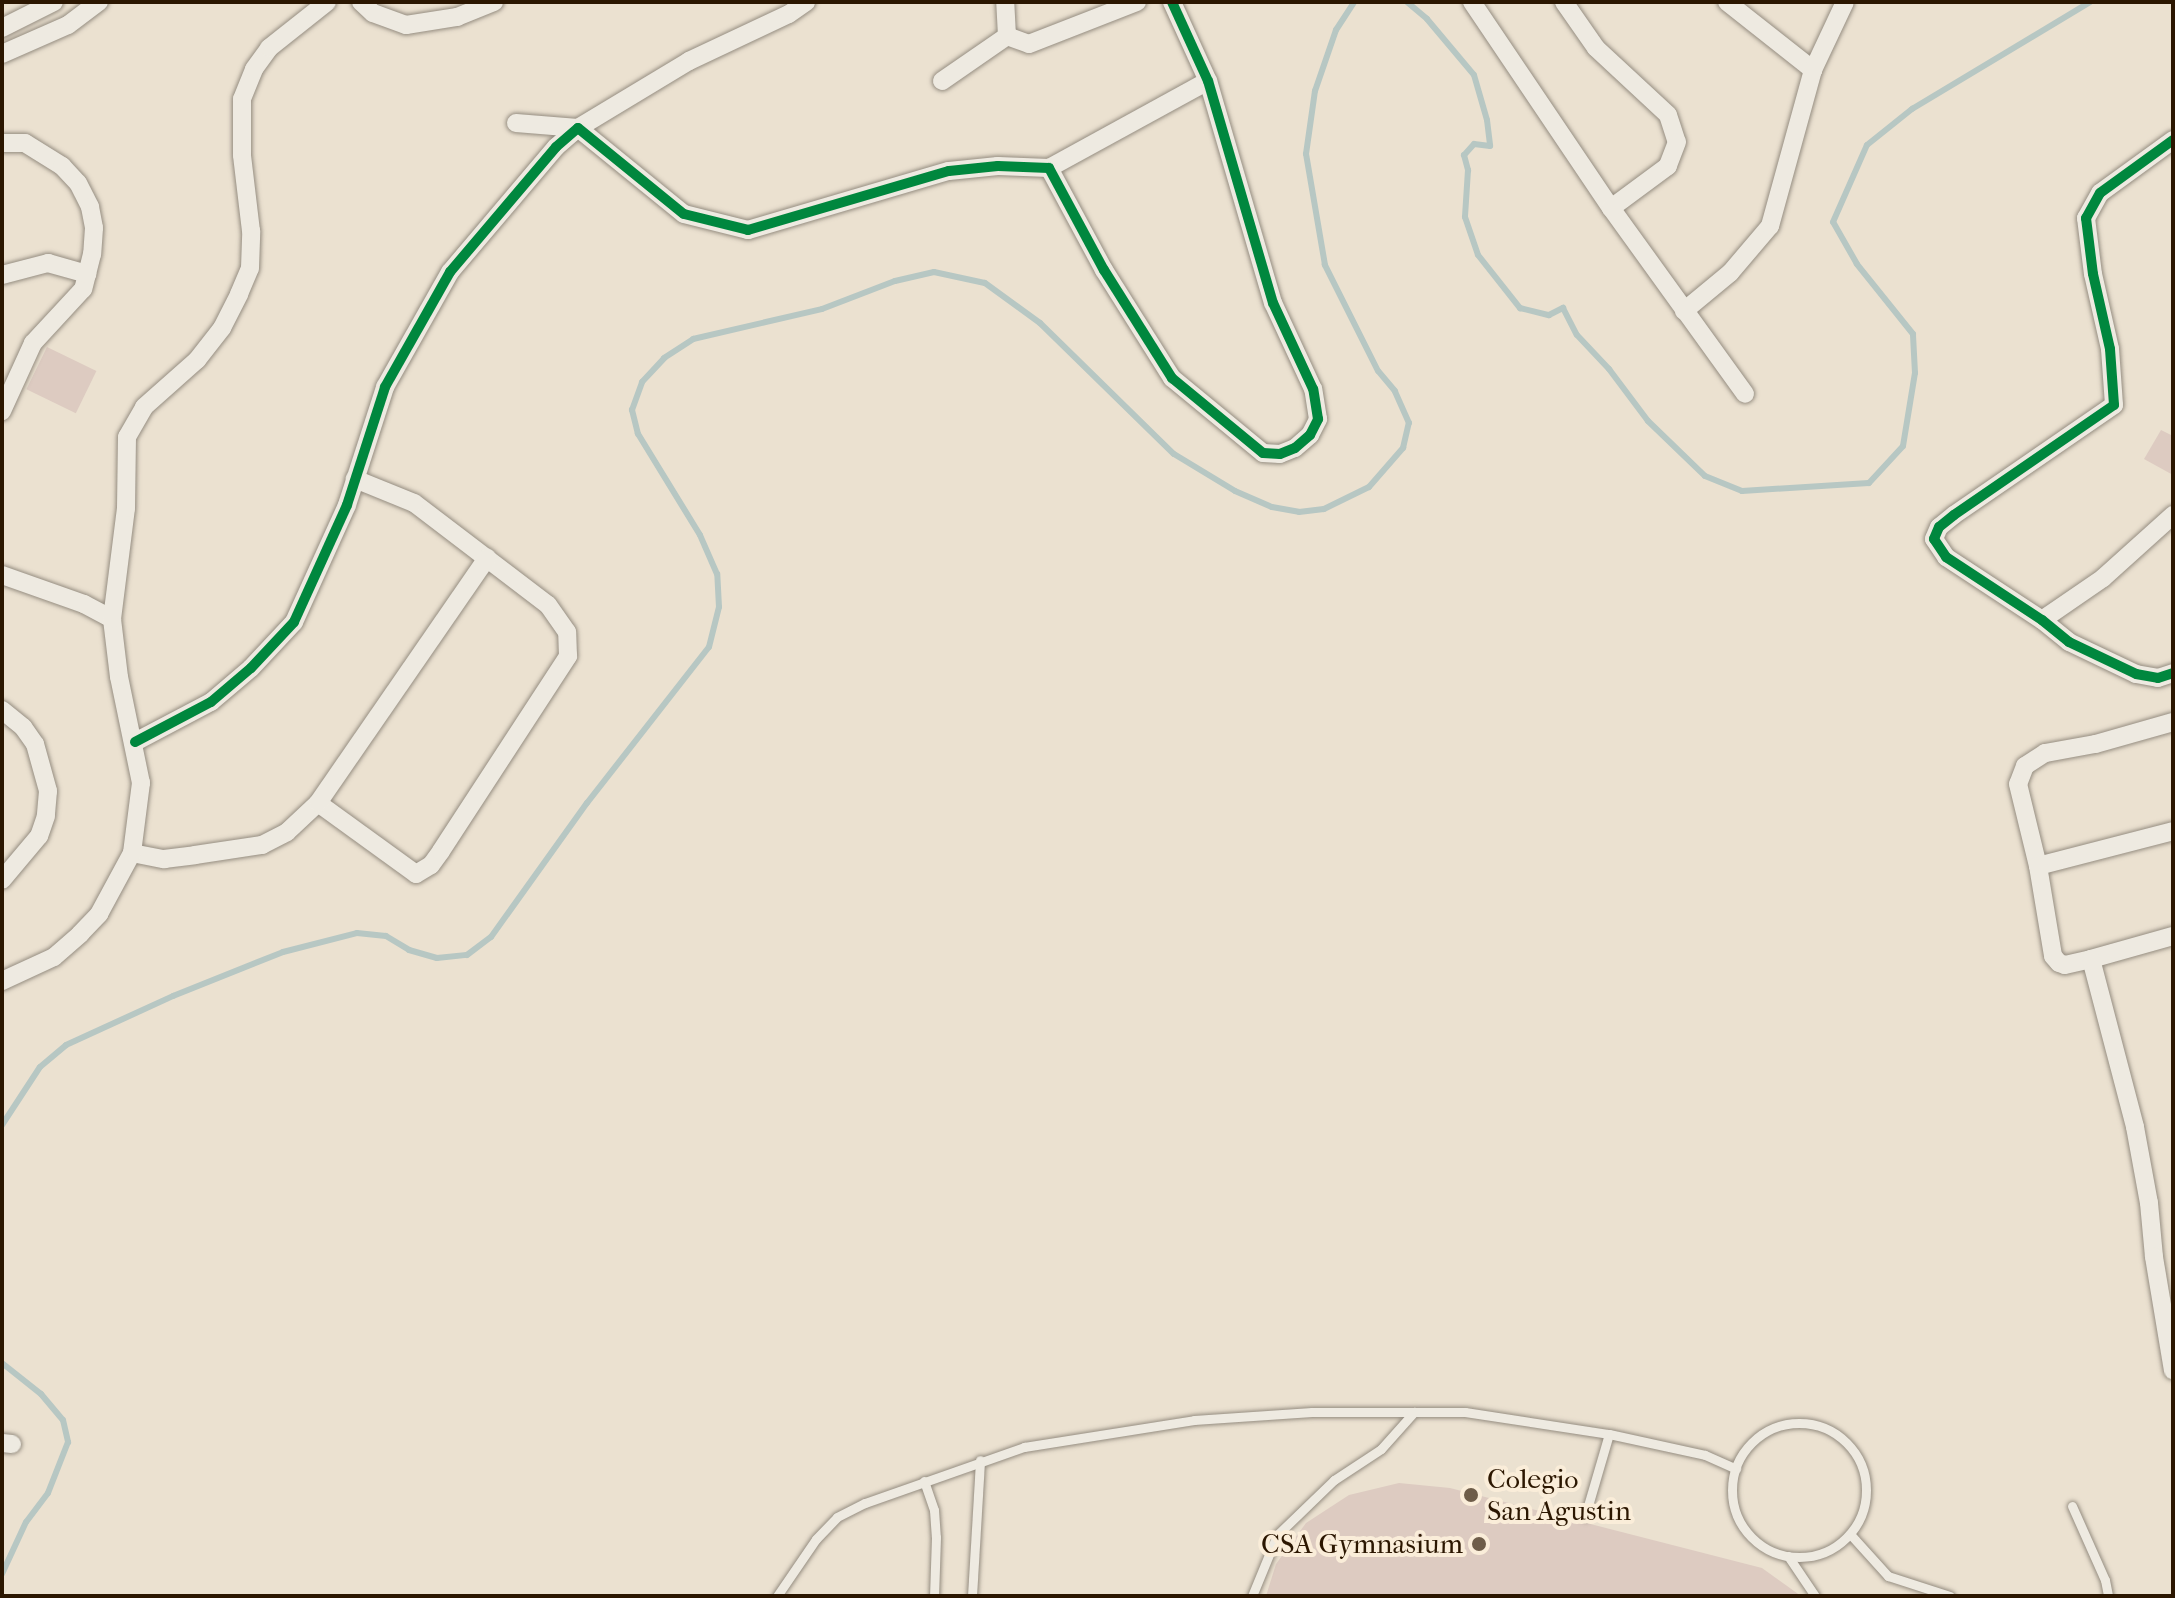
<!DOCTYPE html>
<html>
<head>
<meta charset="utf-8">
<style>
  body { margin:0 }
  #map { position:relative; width:2175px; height:1598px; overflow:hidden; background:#ebe1d0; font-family:"IM FELL French Canon",serif }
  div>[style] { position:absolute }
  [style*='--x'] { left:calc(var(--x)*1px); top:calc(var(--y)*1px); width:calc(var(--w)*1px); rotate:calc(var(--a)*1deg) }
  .stream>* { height:6px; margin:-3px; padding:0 3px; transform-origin:3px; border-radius:3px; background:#b7c7c3 }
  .building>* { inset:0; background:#ddcbc1; transform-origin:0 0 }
  .roads { filter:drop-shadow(0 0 2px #958d81) drop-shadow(0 0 2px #958d81) }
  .service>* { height:9px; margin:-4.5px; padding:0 4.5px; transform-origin:4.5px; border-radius:4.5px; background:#eeeae1 }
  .service>.ring { margin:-4.5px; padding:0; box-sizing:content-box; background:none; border:9px solid #eeeae1; border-radius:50% }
  .minor>* { height:18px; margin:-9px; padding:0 9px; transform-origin:9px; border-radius:9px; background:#eeeae1 }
  .cycleway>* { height:10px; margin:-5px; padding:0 5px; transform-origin:5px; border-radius:5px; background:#00873e }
  .dots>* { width:22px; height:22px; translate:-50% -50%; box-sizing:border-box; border:4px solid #faedd9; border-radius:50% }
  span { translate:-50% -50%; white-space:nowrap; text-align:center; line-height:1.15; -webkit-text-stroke:8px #faedd9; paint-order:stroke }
  .poi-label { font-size:28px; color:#2b1600 }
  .left { translate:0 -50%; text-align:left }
  .right { translate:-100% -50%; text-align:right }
  .frame { position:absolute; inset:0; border:4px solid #2b1600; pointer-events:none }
</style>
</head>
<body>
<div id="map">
  <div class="stream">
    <i style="--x:1407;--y:2;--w:26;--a:40"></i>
    <i style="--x:1427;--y:19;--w:73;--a:50"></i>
    <i style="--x:1474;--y:75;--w:47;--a:73.9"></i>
    <i style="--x:1487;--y:120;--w:26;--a:83"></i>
    <i style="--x:1490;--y:146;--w:16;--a:-173"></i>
    <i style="--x:1474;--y:144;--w:15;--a:132"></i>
    <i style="--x:1464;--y:155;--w:16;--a:75"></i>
    <i style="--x:1468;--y:170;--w:47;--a:93.7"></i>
    <i style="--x:1465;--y:217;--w:40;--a:71.1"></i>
    <i style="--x:1478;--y:255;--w:68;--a:51.6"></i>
    <i style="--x:1520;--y:308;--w:30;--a:14"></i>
    <i style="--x:1549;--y:315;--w:16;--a:-27"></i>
    <i style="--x:1563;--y:308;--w:30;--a:63"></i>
    <i style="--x:1577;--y:335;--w:47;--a:46.7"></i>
    <i style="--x:1609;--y:369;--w:65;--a:53.1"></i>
    <i style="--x:1648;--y:421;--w:79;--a:44"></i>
    <i style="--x:1705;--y:476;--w:40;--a:22"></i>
    <i style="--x:1742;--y:491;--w:127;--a:-3.6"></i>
    <i style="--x:1869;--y:483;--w:50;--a:-47.4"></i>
    <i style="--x:1903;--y:446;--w:74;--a:-80.7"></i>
    <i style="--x:1915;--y:373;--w:39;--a:-93"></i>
    <i style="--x:1913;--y:334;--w:90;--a:-128.7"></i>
    <i style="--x:1857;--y:264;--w:48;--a:-119.7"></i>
    <i style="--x:1833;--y:222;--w:84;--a:-66.2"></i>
    <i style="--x:1867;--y:145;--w:58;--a:-38.7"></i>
    <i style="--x:1912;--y:109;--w:208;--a:-31"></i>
    <i style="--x:2;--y:1125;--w:69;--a:-56.8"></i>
    <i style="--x:40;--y:1067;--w:34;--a:-40"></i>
    <i style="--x:66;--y:1045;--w:118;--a:-24.6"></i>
    <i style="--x:173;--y:996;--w:118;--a:-21.8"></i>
    <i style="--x:283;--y:952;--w:76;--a:-14.4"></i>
    <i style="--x:357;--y:933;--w:29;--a:6"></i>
    <i style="--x:386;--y:936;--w:27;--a:31"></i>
    <i style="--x:409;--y:950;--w:29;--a:16"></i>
    <i style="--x:437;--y:958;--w:30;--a:-6"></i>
    <i style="--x:467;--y:955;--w:30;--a:-37"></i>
    <i style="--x:491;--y:937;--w:165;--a:-54.4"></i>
    <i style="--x:587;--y:803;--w:198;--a:-52"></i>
    <i style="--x:709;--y:647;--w:41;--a:-76"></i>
    <i style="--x:719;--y:607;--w:33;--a:-93"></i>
    <i style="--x:717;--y:574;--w:43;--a:-113.6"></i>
    <i style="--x:700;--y:535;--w:119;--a:-121.5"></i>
    <i style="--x:638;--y:434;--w:25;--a:-104"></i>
    <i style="--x:632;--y:410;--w:30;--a:-70"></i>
    <i style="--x:642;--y:382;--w:33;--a:-47"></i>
    <i style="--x:664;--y:358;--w:35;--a:-33"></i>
    <i style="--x:693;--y:339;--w:132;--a:-13.1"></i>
    <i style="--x:822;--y:309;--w:78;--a:-21"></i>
    <i style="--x:895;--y:281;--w:40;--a:-13"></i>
    <i style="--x:934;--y:272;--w:52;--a:12.2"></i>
    <i style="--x:985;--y:283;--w:68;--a:36"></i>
    <i style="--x:1040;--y:323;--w:187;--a:44.4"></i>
    <i style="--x:1174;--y:454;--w:71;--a:31.2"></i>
    <i style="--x:1235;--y:491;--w:40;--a:23.4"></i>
    <i style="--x:1272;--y:507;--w:27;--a:10"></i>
    <i style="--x:1299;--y:512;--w:25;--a:-7"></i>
    <i style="--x:1324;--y:509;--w:50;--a:-26.1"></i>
    <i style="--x:1369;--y:487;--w:52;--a:-48.9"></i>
    <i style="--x:1403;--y:448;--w:26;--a:-77"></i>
    <i style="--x:1409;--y:423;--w:35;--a:-114"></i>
    <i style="--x:1395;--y:391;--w:26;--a:-130"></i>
    <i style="--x:1378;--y:371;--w:119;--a:-116.6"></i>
    <i style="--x:1325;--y:265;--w:113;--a:-99.7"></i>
    <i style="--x:1306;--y:154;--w:64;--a:-81.9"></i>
    <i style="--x:1315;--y:91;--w:65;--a:-71"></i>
    <i style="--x:1336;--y:30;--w:33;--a:-57"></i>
    <i style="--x:2;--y:1363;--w:50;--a:38.5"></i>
    <i style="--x:41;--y:1394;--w:34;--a:50"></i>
    <i style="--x:63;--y:1420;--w:23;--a:77"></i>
    <i style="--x:68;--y:1442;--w:55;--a:111.4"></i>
    <i style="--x:48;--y:1493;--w:36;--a:127"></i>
    <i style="--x:26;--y:1522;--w:57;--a:114.8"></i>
  </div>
  <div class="building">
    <i style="left:47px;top:347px;width:55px;height:47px;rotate:26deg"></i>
    <i style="clip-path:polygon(2161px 430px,2173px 436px,2173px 475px,2144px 459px)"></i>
    <i style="clip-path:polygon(1399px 1483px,1450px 1488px,1762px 1568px,1801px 1596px,1266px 1596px,1276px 1564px,1306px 1523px,1349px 1495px)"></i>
  </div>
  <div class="roads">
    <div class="service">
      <i class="ring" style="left:1732px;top:1423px;width:125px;height:125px"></i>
      <i style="--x:924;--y:1481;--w:31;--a:71"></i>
      <i style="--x:934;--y:1510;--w:27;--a:86"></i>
      <i style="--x:936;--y:1537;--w:59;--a:91.9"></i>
      <i style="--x:2072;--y:1506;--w:81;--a:66"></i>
      <i style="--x:2105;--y:1580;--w:16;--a:79"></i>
      <i style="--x:1585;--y:1516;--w:85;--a:-73.7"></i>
      <i style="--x:1850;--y:1534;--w:57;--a:47.9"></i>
      <i style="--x:1888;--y:1576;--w:65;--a:17.9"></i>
      <i style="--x:1788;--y:1556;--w:48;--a:56"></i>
      <i style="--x:777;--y:1596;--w:69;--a:-55.6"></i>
      <i style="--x:816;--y:1539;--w:30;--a:-46"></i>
      <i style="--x:837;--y:1517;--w:31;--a:-27"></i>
      <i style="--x:865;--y:1503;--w:169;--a:-19.4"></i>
      <i style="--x:1024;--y:1447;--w:172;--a:-9"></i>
      <i style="--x:1194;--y:1420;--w:118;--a:-3.9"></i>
      <i style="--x:1312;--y:1412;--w:153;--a:0"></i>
      <i style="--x:1465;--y:1412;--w:146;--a:8.7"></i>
      <i style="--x:1609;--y:1434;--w:98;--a:12.3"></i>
      <i style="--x:1705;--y:1455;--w:34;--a:24"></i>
      <i style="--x:972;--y:1596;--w:136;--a:-86.6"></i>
      <i style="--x:1252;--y:1596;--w:66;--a:-67.7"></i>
      <i style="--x:1277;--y:1535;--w:79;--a:-44"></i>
      <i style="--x:1334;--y:1480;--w:56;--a:-33.4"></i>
      <i style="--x:1381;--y:1449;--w:50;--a:-48.3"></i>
    </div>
    <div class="minor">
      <i style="--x:361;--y:2;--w:16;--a:43"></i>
      <i style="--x:373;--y:13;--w:35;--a:20"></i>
      <i style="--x:406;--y:25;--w:52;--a:-8.9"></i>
      <i style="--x:457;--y:17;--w:40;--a:-22"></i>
      <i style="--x:1472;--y:2;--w:249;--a:56"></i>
      <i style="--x:1611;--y:208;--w:229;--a:54.2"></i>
      <i style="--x:1564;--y:2;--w:56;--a:55.2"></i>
      <i style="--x:1596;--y:48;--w:98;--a:42.9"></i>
      <i style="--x:1668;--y:115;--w:28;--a:72"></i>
      <i style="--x:1677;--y:142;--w:26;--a:111"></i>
      <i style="--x:1668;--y:166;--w:71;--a:143.6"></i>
      <i style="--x:1727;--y:2;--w:110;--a:38.3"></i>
      <i style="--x:2;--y:28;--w:58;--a:-26.6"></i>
      <i style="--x:1007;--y:36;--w:23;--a:20"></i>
      <i style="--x:1029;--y:44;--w:116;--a:-21.3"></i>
      <i style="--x:2;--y:54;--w:72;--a:-23.7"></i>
      <i style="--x:68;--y:25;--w:39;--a:-37"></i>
      <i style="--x:942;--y:81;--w:79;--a:-34.7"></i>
      <i style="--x:1007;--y:36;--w:34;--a:-93"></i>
      <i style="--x:516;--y:123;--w:62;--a:4.6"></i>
      <i style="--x:578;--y:128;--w:130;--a:-31.1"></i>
      <i style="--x:689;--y:61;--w:110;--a:-25.2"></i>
      <i style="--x:789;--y:14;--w:21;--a:-35"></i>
      <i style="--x:2173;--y:140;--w:90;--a:144"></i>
      <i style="--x:2100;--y:193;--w:29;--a:119"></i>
      <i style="--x:2086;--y:218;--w:56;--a:82.9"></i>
      <i style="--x:2093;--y:274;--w:77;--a:77.2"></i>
      <i style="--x:2110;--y:349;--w:56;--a:85.9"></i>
      <i style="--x:2114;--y:405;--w:194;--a:145.5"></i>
      <i style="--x:1954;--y:515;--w:19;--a:141"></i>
      <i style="--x:1939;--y:527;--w:13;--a:113"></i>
      <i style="--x:1934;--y:539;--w:22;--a:56"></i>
      <i style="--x:1946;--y:557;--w:115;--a:33.3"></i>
      <i style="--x:2042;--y:620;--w:35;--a:39"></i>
      <i style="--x:2069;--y:642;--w:74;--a:25.5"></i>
      <i style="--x:2136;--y:674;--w:22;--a:10"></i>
      <i style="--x:2158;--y:678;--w:16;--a:-18"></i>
      <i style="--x:2;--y:143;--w:23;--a:0"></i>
      <i style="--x:25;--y:143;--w:44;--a:31.9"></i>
      <i style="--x:62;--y:166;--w:23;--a:47"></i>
      <i style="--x:78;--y:183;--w:27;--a:63"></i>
      <i style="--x:90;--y:207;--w:21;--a:79"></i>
      <i style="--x:94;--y:228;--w:26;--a:94"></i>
      <i style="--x:92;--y:254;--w:36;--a:104"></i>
      <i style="--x:83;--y:289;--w:74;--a:132.8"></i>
      <i style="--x:33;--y:343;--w:75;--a:114.5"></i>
      <i style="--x:1049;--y:168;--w:181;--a:-28.7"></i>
      <i style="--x:2;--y:275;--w:48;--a:-14.6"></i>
      <i style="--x:48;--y:263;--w:41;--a:15.8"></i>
      <i style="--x:1684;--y:311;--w:60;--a:-39.6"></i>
      <i style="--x:1730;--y:273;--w:62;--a:-49.6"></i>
      <i style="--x:1770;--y:226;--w:162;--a:-74.6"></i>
      <i style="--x:1813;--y:70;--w:75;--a:-64.8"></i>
      <i style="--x:2;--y:575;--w:87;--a:19.5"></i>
      <i style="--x:84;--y:604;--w:32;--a:28"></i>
      <i style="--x:2042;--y:620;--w:74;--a:-34.5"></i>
      <i style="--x:2103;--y:578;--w:94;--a:-42"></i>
      <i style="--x:2;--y:710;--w:27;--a:39"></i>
      <i style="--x:23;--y:727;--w:21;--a:55"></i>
      <i style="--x:35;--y:744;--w:49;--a:74.5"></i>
      <i style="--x:48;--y:791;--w:25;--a:95"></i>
      <i style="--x:46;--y:816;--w:21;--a:109"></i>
      <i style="--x:39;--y:836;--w:57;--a:130.1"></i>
      <i style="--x:2173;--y:722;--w:81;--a:164.2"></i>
      <i style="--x:2095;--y:744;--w:51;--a:169.8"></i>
      <i style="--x:2045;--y:753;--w:24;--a:147"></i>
      <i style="--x:2025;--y:766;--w:19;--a:111"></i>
      <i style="--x:2018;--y:784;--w:84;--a:76.3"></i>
      <i style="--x:2038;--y:866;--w:91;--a:80.5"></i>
      <i style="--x:2053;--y:956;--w:9;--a:49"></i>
      <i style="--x:2059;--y:963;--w:6;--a:18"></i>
      <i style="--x:2065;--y:965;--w:27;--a:-13"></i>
      <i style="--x:2091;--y:959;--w:85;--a:-15.7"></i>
      <i style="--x:135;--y:742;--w:86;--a:-27.8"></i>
      <i style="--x:211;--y:702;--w:52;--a:-40.4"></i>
      <i style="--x:251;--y:668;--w:63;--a:-46.9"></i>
      <i style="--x:294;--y:622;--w:128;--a:-65.6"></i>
      <i style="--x:347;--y:505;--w:124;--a:-72.1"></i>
      <i style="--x:385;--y:387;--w:132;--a:-60.5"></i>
      <i style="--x:450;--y:272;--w:164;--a:-49.7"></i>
      <i style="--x:556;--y:147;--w:29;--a:-41"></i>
      <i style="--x:578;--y:128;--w:136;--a:39.1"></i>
      <i style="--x:684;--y:214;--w:66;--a:14"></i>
      <i style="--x:748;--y:230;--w:209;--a:-16.4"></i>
      <i style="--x:949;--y:171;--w:49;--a:-5.8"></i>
      <i style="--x:998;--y:166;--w:51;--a:2.2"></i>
      <i style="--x:1049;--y:168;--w:116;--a:61.7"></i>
      <i style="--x:1104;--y:270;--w:128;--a:57.8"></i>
      <i style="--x:1172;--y:378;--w:118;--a:39.5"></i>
      <i style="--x:1263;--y:453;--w:17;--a:3"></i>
      <i style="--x:1280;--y:454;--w:16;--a:-22"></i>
      <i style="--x:1295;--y:448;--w:20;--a:-41"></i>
      <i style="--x:1310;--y:435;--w:18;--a:-63"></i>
      <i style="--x:1318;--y:419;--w:30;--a:-99"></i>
      <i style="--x:1313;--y:389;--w:95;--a:-114.9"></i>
      <i style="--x:1273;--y:303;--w:231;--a:-106.3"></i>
      <i style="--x:1208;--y:81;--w:87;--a:-114.5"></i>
      <i style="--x:318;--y:803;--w:121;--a:35.9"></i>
      <i style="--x:416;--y:874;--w:17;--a:-31"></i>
      <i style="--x:431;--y:865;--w:17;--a:-54"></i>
      <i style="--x:441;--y:851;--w:233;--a:-56.9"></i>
      <i style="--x:568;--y:656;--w:24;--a:-92"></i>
      <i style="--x:567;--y:632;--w:33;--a:-125"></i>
      <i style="--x:548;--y:605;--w:168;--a:-142.7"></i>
      <i style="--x:414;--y:503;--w:64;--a:-157.9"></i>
      <i style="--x:132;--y:853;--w:33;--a:11"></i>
      <i style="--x:164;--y:859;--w:31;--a:-7"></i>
      <i style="--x:195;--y:855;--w:68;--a:-8.5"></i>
      <i style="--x:262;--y:845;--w:28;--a:-27"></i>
      <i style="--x:287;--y:832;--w:42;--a:-43.1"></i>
      <i style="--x:318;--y:803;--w:298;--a:-55.4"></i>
      <i style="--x:2038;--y:866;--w:139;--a:-14.5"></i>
      <i style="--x:2091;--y:959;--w:174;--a:75.3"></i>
      <i style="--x:2135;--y:1127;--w:77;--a:79.6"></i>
      <i style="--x:2149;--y:1203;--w:54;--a:84.7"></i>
      <i style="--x:2154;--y:1257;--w:115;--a:80.5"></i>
      <i style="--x:2;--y:981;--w:57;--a:-24.8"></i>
      <i style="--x:54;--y:957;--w:35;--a:-41"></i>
      <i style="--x:80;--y:934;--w:28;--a:-46"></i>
      <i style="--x:99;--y:914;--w:69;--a:-61.6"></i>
      <i style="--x:132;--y:853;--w:71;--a:-82.7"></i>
      <i style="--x:141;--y:783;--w:108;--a:-101.7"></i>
      <i style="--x:119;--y:677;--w:58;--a:-96.9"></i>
      <i style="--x:112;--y:619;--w:112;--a:-82.8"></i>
      <i style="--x:126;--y:508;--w:71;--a:-89.2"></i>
      <i style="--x:127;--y:437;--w:34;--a:-60"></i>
      <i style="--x:144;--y:407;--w:71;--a:-41.6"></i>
      <i style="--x:197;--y:360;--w:41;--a:-52"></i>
      <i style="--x:222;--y:328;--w:38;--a:-63"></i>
      <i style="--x:239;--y:294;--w:28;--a:-67"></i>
      <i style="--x:250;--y:268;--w:37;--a:-88"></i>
      <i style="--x:251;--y:231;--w:77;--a:-96.8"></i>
      <i style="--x:242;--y:155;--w:56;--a:-90"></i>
      <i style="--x:242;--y:99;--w:32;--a:-68"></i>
      <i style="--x:254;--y:69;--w:26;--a:-54"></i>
      <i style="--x:269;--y:48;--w:74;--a:-38.4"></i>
      <i style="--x:2;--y:1443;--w:10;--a:6"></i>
    </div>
  </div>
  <div class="cycleway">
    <i style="--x:2173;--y:140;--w:90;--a:144"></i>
    <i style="--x:2100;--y:193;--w:29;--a:119"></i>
    <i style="--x:2086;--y:218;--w:56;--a:82.9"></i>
    <i style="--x:2093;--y:274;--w:77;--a:77.2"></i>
    <i style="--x:2110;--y:349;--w:56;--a:85.9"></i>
    <i style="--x:2114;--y:405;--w:194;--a:145.5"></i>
    <i style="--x:1954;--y:515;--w:19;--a:141"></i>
    <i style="--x:1939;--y:527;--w:13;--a:113"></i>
    <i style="--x:1934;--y:539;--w:22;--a:56"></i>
    <i style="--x:1946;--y:557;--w:115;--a:33.3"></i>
    <i style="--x:2042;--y:620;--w:35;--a:39"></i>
    <i style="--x:2069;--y:642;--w:74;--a:25.5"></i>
    <i style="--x:2136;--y:674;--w:22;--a:10"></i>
    <i style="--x:2158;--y:678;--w:16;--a:-18"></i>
    <i style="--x:135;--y:742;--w:86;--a:-27.8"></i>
    <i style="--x:211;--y:702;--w:52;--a:-40.4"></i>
    <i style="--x:251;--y:668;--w:63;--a:-46.9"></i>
    <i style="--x:294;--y:622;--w:128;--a:-65.6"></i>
    <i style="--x:347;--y:505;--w:124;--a:-72.1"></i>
    <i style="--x:385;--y:387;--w:132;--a:-60.5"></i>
    <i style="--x:450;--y:272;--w:164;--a:-49.7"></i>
    <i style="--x:556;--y:147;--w:29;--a:-41"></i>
    <i style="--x:578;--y:128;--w:136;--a:39.1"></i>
    <i style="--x:684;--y:214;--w:66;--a:14"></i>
    <i style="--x:748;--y:230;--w:209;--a:-16.4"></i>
    <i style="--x:949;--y:171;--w:49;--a:-5.8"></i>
    <i style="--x:998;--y:166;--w:51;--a:2.2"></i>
    <i style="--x:1049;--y:168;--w:116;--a:61.7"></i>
    <i style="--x:1104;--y:270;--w:128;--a:57.8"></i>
    <i style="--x:1172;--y:378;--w:118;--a:39.5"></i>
    <i style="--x:1263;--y:453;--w:17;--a:3"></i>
    <i style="--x:1280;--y:454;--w:16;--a:-22"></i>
    <i style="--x:1295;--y:448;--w:20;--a:-41"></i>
    <i style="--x:1310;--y:435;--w:18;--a:-63"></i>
    <i style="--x:1318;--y:419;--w:30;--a:-99"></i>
    <i style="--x:1313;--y:389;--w:95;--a:-114.9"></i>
    <i style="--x:1273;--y:303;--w:231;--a:-106.3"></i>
    <i style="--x:1208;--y:81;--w:87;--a:-114.5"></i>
  </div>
  <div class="dots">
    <i style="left:1471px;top:1495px;background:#6e5d49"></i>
    <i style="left:1479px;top:1544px;background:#6e5d49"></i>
  </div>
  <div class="poi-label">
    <span class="left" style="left:1487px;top:1495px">Colegio<br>San Agustin</span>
    <span class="right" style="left:1463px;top:1544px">CSA Gymnasium</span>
  </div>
  <div class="frame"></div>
</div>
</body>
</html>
